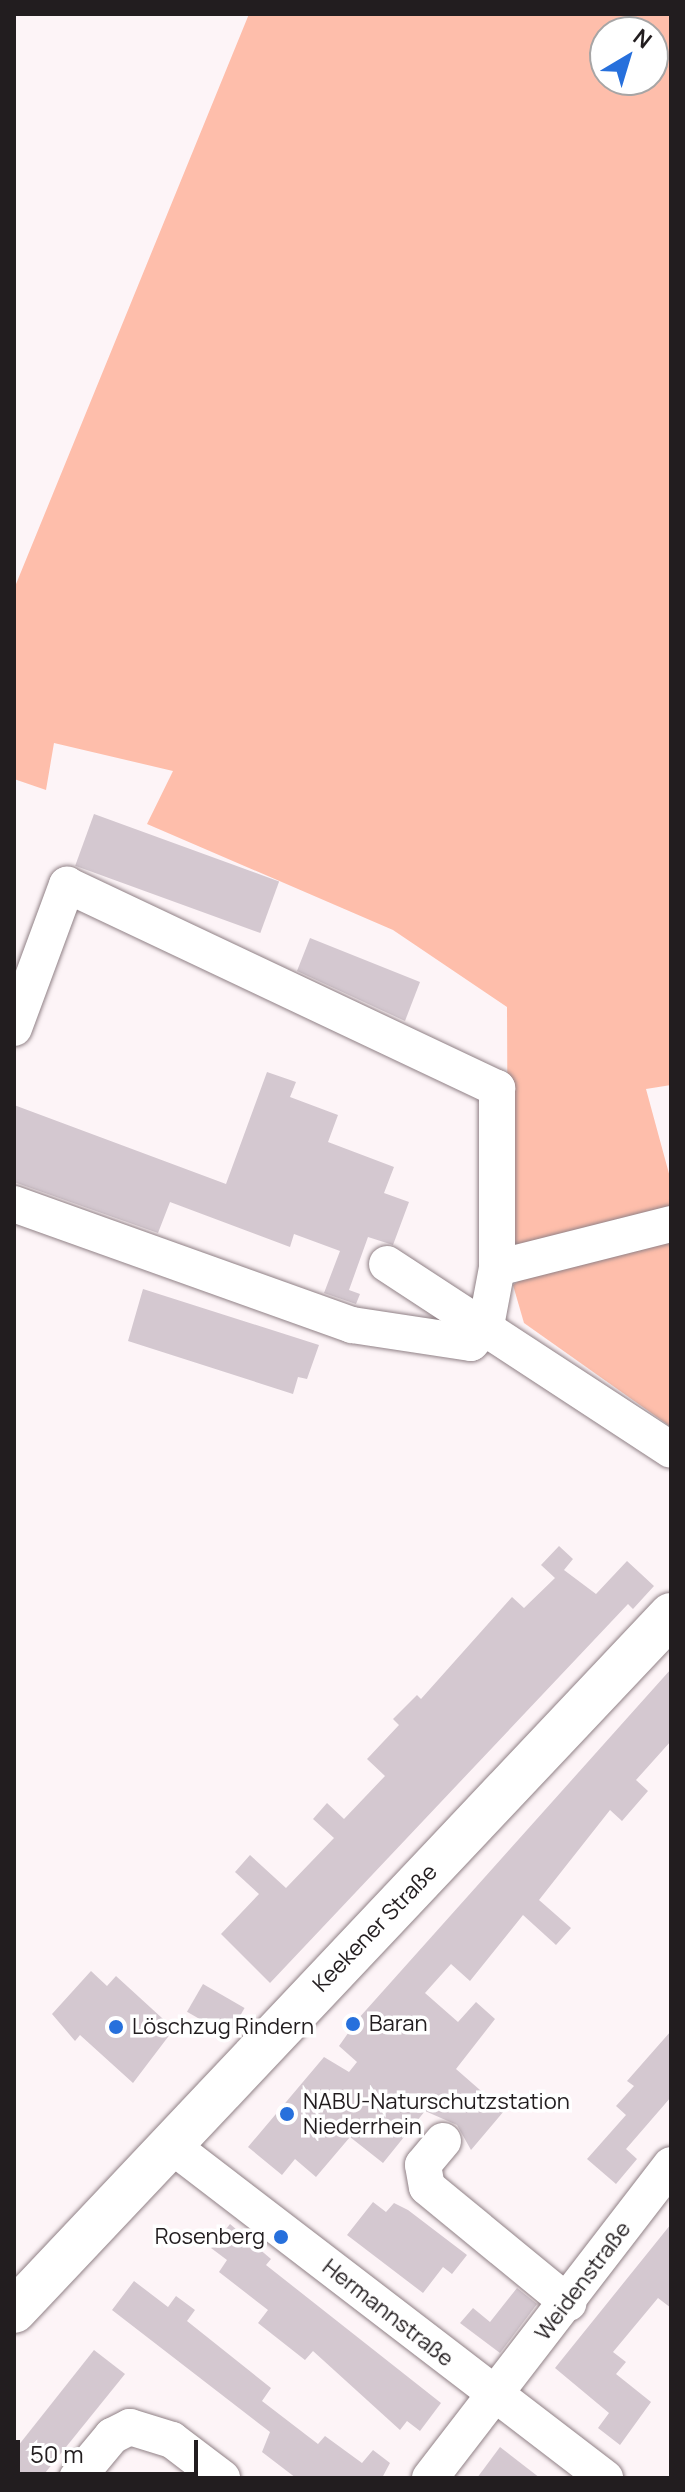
<!DOCTYPE html>
<html>
<head>
<meta charset="utf-8">
<style>
  body { margin:0 }
  #map { position:relative; width:685px; height:2492px; overflow:hidden; background:#fdf4f7; font-family:Manrope,sans-serif }
  div>[style] { position:absolute }
  [style*='--x'] { left:calc(var(--x)*1px); top:calc(var(--y)*1px); width:calc(var(--w)*1px); rotate:calc(var(--a)*1deg) }
  .green>* { inset:0; background:#febeab }
  .building>* { inset:0; background:#d4c8d0; transform-origin:0 0 }
  .roads { filter:drop-shadow(0 0 2px #908186) drop-shadow(0 0 2px #908186) }
  .minor>* { height:36px; margin:-18px; padding:0 18px; transform-origin:18px; border-radius:18px; background:#fff }
  .major>* { height:44px; margin:-22px; padding:0 22px; transform-origin:22px; border-radius:22px; background:#fff }
  .dots>* { width:22px; height:22px; translate:-50% -50%; box-sizing:border-box; border:4px solid #fff; border-radius:50% }
  span { translate:-50% -50%; white-space:nowrap; text-align:center; line-height:1.15; -webkit-text-stroke:7px #fff; paint-order:stroke }
  .street-label { font-size:22px; color:#221d1f }
  .poi-label { font-size:22px; color:#221d1f }
  .left { translate:0 -50%; text-align:left }
  .right { translate:-100% -50%; text-align:right }
  .frame { position:absolute; inset:0; border:16px solid #221d1f; pointer-events:none }
  .north { position:absolute; left:589px; top:16px; width:80px; height:80px; box-sizing:border-box; background:#fff; border:2px solid #a7a5a5; border-radius:50%; rotate:38deg; font-size:22px; font-weight:700; line-height:32px; text-align:center; color:#221d1f }
  .north::after { content:''; display:block; margin:auto; width:28px; height:36px; background:#2770dc; clip-path:polygon(50% 0,100% 100%,50% 72%,0 100%) }
  .scale { position:absolute; left:16px; top:2440px; width:182px; height:36px; box-sizing:border-box; border:4px solid #221d1f; border-top:0; padding-left:10px; font-size:24px; line-height:28px; white-space:nowrap; color:#221d1f; -webkit-text-stroke:6px #fff; paint-order:stroke }
</style>
</head>
<body>
<div id="map">
  <div class="green">
    <i style="clip-path:polygon(evenodd,249px 14px,671px 14px,671px 1085px,646px 1089px,671px 1181px,671px 1220px,508px 1253px,507px 1007px,393px 930px,147px 824px,173px 771px,54px 743px,46px 790px,14px 779px,14px 589px,249px 14px,605px 32px,653px 32px,653px 80px,605px 80px,605px 32px)"></i>
    <i style="clip-path:polygon(671px 1242px,671px 1427px,524px 1323px,513px 1285px,541px 1265px)"></i>
  </div>
  <div class="building">
    <i style="left:94px;top:814px;width:197px;height:55px;rotate:20deg"></i>
    <i style="clip-path:polygon(310px 938px,420px 982px,405px 1021px,297px 971px)"></i>
    <i style="clip-path:polygon(267px 1072px,296px 1082px,290px 1097px,338px 1115px,328px 1142px,394px 1167px,384px 1193px,409px 1202px,393px 1245px,368px 1237px,349px 1290px,360px 1294px,356px 1304px,324px 1293px,340px 1251px,294px 1234px,290px 1247px,170px 1202px,158px 1233px,14px 1182px,14px 1105px,226px 1184px)"></i>
    <i style="clip-path:polygon(143px 1289px,319px 1345px,307px 1379px,298px 1377px,293px 1394px,128px 1341px)"></i>
    <i style="clip-path:polygon(559px 1546px,573px 1559px,564px 1570px,596px 1594px,627px 1561px,654px 1586px,633px 1609px,628px 1604px,270px 1983px,221px 1934px,259px 1894px,235px 1872px,250px 1855px,286px 1888px,334px 1838px,313px 1819px,327px 1803px,344px 1819px,385px 1776px,367px 1759px,399px 1725px,393px 1719px,417px 1695px,421px 1699px,512px 1597px,524px 1608px,555px 1578px,541px 1565px)"></i>
    <i style="clip-path:polygon(671px 1669px,671px 1741px,636px 1780px,648px 1791px,622px 1821px,610px 1810px,539px 1900px,571px 1928px,556px 1945px,523px 1915px,470px 1981px,451px 1964px,425px 1993px,458px 2022px,476px 2002px,495px 2019px,456px 2069px,504px 2111px,471px 2150px,457px 2125px,425px 2111px,383px 2163px,350px 2137px,316px 2177px,295px 2159px,282px 2175px,248px 2147px,324px 2057px,349px 2072px,357px 2062px,339px 2046px,358px 2019px)"></i>
    <i style="clip-path:polygon(91px 1971px,107px 1986px,116px 1976px,174px 2029px,133px 2083px,80px 2035px,75px 2041px,52px 2014px)"></i>
    <i style="left:203px;top:1984px;width:48px;height:32px;rotate:30deg"></i>
    <i style="clip-path:polygon(671px 2031px,671px 2097px,626px 2149px,637px 2159px,616px 2184px,587px 2159px,626px 2115px,616px 2106px,634px 2086px,627px 2081px)"></i>
    <i style="clip-path:polygon(373px 2202px,386px 2212px,394px 2203px,408px 2210px,467px 2255px,452px 2274px,443px 2267px,423px 2293px,347px 2235px)"></i>
    <i style="clip-path:polygon(230px 2224px,271px 2259px,266px 2265px,441px 2403px,420px 2431px,407px 2421px,400px 2430px,313px 2351px,305px 2360px,258px 2323px,268px 2310px,219px 2272px,227px 2260px,211px 2248px)"></i>
    <i style="clip-path:polygon(671px 2224px,671px 2308px,658px 2298px,613px 2352px,626px 2362px,616px 2374px,651px 2402px,620px 2445px,598px 2428px,609px 2413px,555px 2368px)"></i>
    <i style="clip-path:polygon(134px 2281px,168px 2307px,176px 2296px,195px 2310px,187px 2321px,271px 2388px,262px 2401px,318px 2444px,325px 2436px,362px 2463px,373px 2450px,390px 2463px,382px 2478px,296px 2478px,262px 2452px,270px 2432px,112px 2310px)"></i>
    <i style="clip-path:polygon(517px 2288px,537px 2304px,500px 2353px,460px 2323px,473px 2308px,490px 2322px)"></i>
    <i style="clip-path:polygon(94px 2350px,125px 2374px,41px 2478px,14px 2478px,14px 2451px)"></i>
    <i style="clip-path:polygon(500px 2447px,540px 2478px,477px 2478px)"></i>
  </div>
  <div class="roads">
    <div class="minor">
      <i style="--x:14;--y:1028;--w:153;--a:-69.7"></i>
      <i style="--x:67;--y:885;--w:476;--a:25.3"></i>
      <i style="--x:497;--y:1088;--w:180;--a:90"></i>
      <i style="--x:14;--y:1204;--w:359;--a:19.7"></i>
      <i style="--x:352;--y:1325;--w:120;--a:8.6"></i>
      <i style="--x:471;--y:1343;--w:23;--a:-49"></i>
      <i style="--x:486;--y:1326;--w:59;--a:-79.3"></i>
      <i style="--x:497;--y:1268;--w:179;--a:-14.2"></i>
      <i style="--x:387;--y:1264;--w:339;--a:33.2"></i>
      <i style="--x:443;--y:2141;--w:31;--a:130"></i>
      <i style="--x:423;--y:2165;--w:22;--a:80"></i>
      <i style="--x:427;--y:2187;--w:183;--a:39.4"></i>
      <i style="--x:172;--y:2146;--w:546;--a:37.48"></i>
      <i style="--x:77;--y:2478;--w:55;--a:-50.2"></i>
      <i style="--x:112;--y:2436;--w:20;--a:-27"></i>
      <i style="--x:130;--y:2427;--w:44;--a:17.2"></i>
      <i style="--x:172;--y:2440;--w:63;--a:37.2"></i>
      <i style="--x:430;--y:2478;--w:395;--a:-52.4"></i>
    </div>
    <div class="major">
      <i style="--x:14;--y:2311;--w:957;--a:-46.65"></i>
    </div>
  </div>
  <div class="dots">
    <i style="left:353px;top:2024px;background:#2770dc"></i>
    <i style="left:116px;top:2027px;background:#2770dc"></i>
    <i style="left:287px;top:2114px;background:#2770dc"></i>
    <i style="left:281px;top:2237px;background:#2770dc"></i>
  </div>
  <div class="street-label">
    <span style="left:375px;top:1928px;rotate:-46deg">Keekener Straße</span>
    <span style="left:583px;top:2281px;rotate:-53deg">Weidenstraße</span>
    <span style="left:388px;top:2313px;rotate:38deg">Hermannstraße</span>
  </div>
  <div class="poi-label">
    <span class="left" style="left:369px;top:2024px">Baran</span>
    <span class="left" style="left:132px;top:2027px">Löschzug Rindern</span>
    <span class="left" style="left:303px;top:2114px">NABU-Naturschutzstation<br>Niederrhein</span>
    <span class="right" style="left:265px;top:2237px">Rosenberg</span>
  </div>
  <div class="frame"></div>
  <div class="north">N</div>
  <div class="scale">50 m</div>
</div>
</body>
</html>
